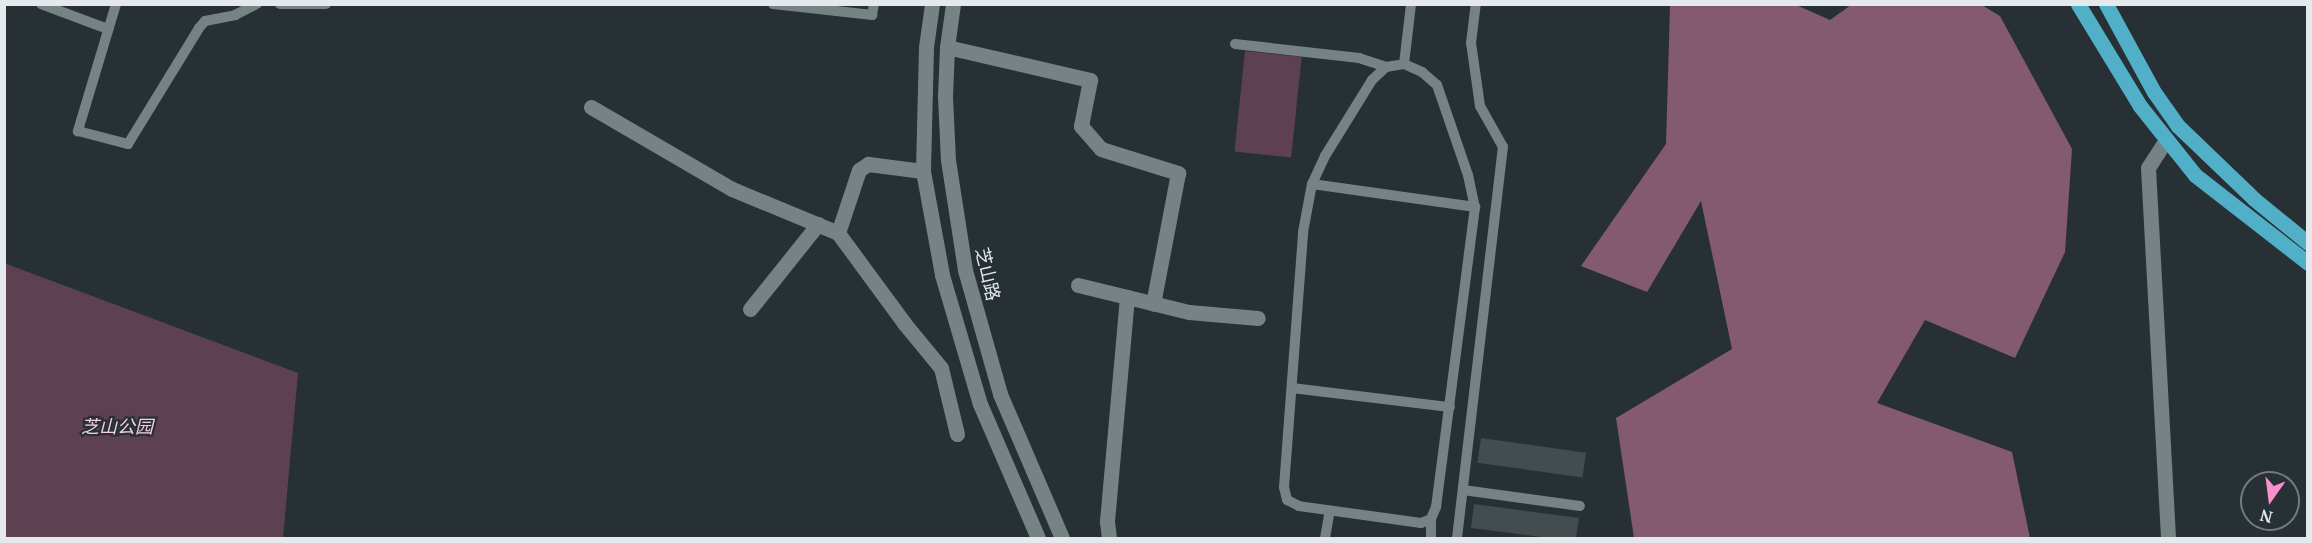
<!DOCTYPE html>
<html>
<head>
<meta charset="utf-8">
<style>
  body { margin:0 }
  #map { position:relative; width:2312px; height:543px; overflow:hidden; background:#273034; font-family:"PT Serif","Noto Sans SC",serif }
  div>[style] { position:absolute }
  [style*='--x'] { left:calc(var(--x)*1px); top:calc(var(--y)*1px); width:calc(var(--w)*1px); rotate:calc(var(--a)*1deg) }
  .green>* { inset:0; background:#5d4151; transform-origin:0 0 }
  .forest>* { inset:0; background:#845a71 }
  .building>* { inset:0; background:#434d50; transform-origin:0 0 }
  .lane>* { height:10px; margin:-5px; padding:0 5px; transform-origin:5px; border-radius:5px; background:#778285 }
  .street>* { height:15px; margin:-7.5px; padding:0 7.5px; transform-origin:7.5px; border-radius:7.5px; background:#778285 }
  .secondary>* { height:15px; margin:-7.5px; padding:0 7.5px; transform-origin:7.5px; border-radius:7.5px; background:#778285 }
  .primary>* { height:15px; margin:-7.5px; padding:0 7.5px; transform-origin:7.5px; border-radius:7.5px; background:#51b0c8 }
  span { translate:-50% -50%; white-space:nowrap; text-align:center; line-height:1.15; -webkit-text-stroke:4.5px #273034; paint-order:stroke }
  .street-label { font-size:18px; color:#e4eaec }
  .park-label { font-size:18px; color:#f7cce3; font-style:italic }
  .frame { position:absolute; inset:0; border:6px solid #e4eaec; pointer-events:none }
  .north { position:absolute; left:2240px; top:471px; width:60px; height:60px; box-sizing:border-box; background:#273034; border:2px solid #737a7e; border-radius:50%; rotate:194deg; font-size:16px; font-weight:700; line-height:24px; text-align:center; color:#e4eaec }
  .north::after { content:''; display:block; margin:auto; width:21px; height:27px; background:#f890cc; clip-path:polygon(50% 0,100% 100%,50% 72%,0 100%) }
</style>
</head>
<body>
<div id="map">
  <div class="green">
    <i style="left:1245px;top:51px;width:57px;height:101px;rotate:6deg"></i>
    <i style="clip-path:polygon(4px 263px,298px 373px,283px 538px,5px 538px)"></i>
  </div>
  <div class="forest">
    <i style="clip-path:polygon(1980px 4px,2000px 16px,2072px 149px,2065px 252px,2015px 358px,1925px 320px,1877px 403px,2012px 452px,2030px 538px,1634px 538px,1616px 418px,1732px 349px,1701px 201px,1647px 292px,1581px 266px,1666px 144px,1670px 5px,1796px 5px,1830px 20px,1851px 5px)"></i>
  </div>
  <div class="building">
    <i style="left:1481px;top:438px;width:106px;height:25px;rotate:8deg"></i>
    <i style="clip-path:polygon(1474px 504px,1579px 518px,1576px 538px,1549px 538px,1471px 528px)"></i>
  </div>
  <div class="lane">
    <i style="--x:41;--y:4;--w:72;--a:20.5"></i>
    <i style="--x:116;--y:4;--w:133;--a:106.7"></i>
    <i style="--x:78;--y:131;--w:52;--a:14.6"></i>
    <i style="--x:128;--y:144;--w:136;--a:-58.5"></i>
    <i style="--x:199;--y:28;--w:9;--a:-49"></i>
    <i style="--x:205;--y:21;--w:31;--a:-11"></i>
    <i style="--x:235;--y:15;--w:25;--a:-27"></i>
    <i style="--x:280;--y:4;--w:46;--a:0"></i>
    <i style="--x:773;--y:4;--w:100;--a:6.3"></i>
    <i style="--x:872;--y:15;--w:11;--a:-80"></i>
    <i style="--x:1235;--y:44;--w:125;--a:6.4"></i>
    <i style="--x:1359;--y:58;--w:28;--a:18"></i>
    <i style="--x:1404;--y:64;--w:20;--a:24"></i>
    <i style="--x:1422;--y:72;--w:20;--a:41"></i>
    <i style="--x:1437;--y:85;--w:95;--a:71"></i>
    <i style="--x:1468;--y:175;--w:33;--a:78"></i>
    <i style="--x:1475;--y:207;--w:303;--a:97.4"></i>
    <i style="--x:1436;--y:507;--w:13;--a:113"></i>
    <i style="--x:1431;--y:519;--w:11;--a:158"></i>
    <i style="--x:1421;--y:523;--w:123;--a:-172.1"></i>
    <i style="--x:1299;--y:506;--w:13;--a:-153"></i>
    <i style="--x:1287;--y:500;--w:13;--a:-103"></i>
    <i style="--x:1284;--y:487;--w:256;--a:-85.7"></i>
    <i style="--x:1303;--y:232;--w:49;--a:-79.4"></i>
    <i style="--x:1312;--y:184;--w:31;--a:-65"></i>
    <i style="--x:1325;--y:156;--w:89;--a:-58.3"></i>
    <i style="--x:1372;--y:80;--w:19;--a:-43"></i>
    <i style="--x:1386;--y:67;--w:18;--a:-9"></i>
    <i style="--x:1404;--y:64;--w:60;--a:-83.3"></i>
    <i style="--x:1312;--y:184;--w:165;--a:8"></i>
    <i style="--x:1292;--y:388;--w:159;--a:6.9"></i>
    <i style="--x:1463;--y:490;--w:118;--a:7.8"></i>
    <i style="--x:1325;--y:538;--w:27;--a:-80"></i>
    <i style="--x:1431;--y:538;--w:19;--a:-90"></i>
    <i style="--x:1457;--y:538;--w:394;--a:-83.3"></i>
    <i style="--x:1503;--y:147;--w:47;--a:-119.3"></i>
    <i style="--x:1480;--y:106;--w:64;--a:-98.1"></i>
    <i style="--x:1471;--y:43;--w:39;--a:-83"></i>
  </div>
  <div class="street">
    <i style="--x:947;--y:47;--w:147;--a:13"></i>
    <i style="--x:1090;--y:80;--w:47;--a:101.1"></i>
    <i style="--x:1081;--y:126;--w:30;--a:49"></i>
    <i style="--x:1101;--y:149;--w:81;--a:17.3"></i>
    <i style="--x:1178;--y:173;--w:133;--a:100.8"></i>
    <i style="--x:591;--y:107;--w:163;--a:30.2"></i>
    <i style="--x:732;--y:189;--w:115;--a:22.5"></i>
    <i style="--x:838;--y:233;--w:112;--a:53.7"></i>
    <i style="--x:904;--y:323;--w:58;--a:50.6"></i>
    <i style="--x:941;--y:368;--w:68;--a:76.4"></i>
    <i style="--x:2166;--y:140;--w:33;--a:123"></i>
    <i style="--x:2148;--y:168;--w:371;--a:86.9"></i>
    <i style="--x:838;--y:233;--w:66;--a:-71.6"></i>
    <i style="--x:859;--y:170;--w:11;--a:-34"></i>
    <i style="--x:868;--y:164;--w:55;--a:7.3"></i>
    <i style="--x:1078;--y:285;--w:114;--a:13.7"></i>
    <i style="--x:1189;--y:312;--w:69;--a:5"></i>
    <i style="--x:750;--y:309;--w:109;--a:-51.3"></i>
    <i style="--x:1109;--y:538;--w:17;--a:-97"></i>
    <i style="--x:1107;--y:521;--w:225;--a:-84.9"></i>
  </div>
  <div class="secondary">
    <i style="--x:932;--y:4;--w:43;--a:97.9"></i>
    <i style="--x:926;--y:47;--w:124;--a:91.4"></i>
    <i style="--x:923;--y:171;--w:106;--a:79.6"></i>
    <i style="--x:942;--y:275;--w:134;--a:73.6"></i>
    <i style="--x:980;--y:404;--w:146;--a:66.6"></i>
    <i style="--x:953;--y:4;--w:43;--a:97.9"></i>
    <i style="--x:947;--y:47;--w:50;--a:92.3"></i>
    <i style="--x:945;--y:97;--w:63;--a:87.3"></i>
    <i style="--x:948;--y:160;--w:111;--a:81.2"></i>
    <i style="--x:965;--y:270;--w:129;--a:74.2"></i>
    <i style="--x:1000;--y:394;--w:157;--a:66.7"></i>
  </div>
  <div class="primary">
    <i style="--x:2078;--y:4;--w:119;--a:58.7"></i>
    <i style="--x:2140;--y:106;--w:88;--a:51.4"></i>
    <i style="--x:2195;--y:175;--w:143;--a:37.9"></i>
    <i style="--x:2106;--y:4;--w:100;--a:61.4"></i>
    <i style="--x:2154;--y:92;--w:42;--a:54.8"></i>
    <i style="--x:2178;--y:126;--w:105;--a:43.8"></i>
    <i style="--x:2254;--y:199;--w:70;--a:39.2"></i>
  </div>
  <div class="street-label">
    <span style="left:988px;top:274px;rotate:77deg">芝山路</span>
  </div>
  <div class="park-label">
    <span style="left:117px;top:426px">芝山公园</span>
  </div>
  <div class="frame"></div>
  <div class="north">N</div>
</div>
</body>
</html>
